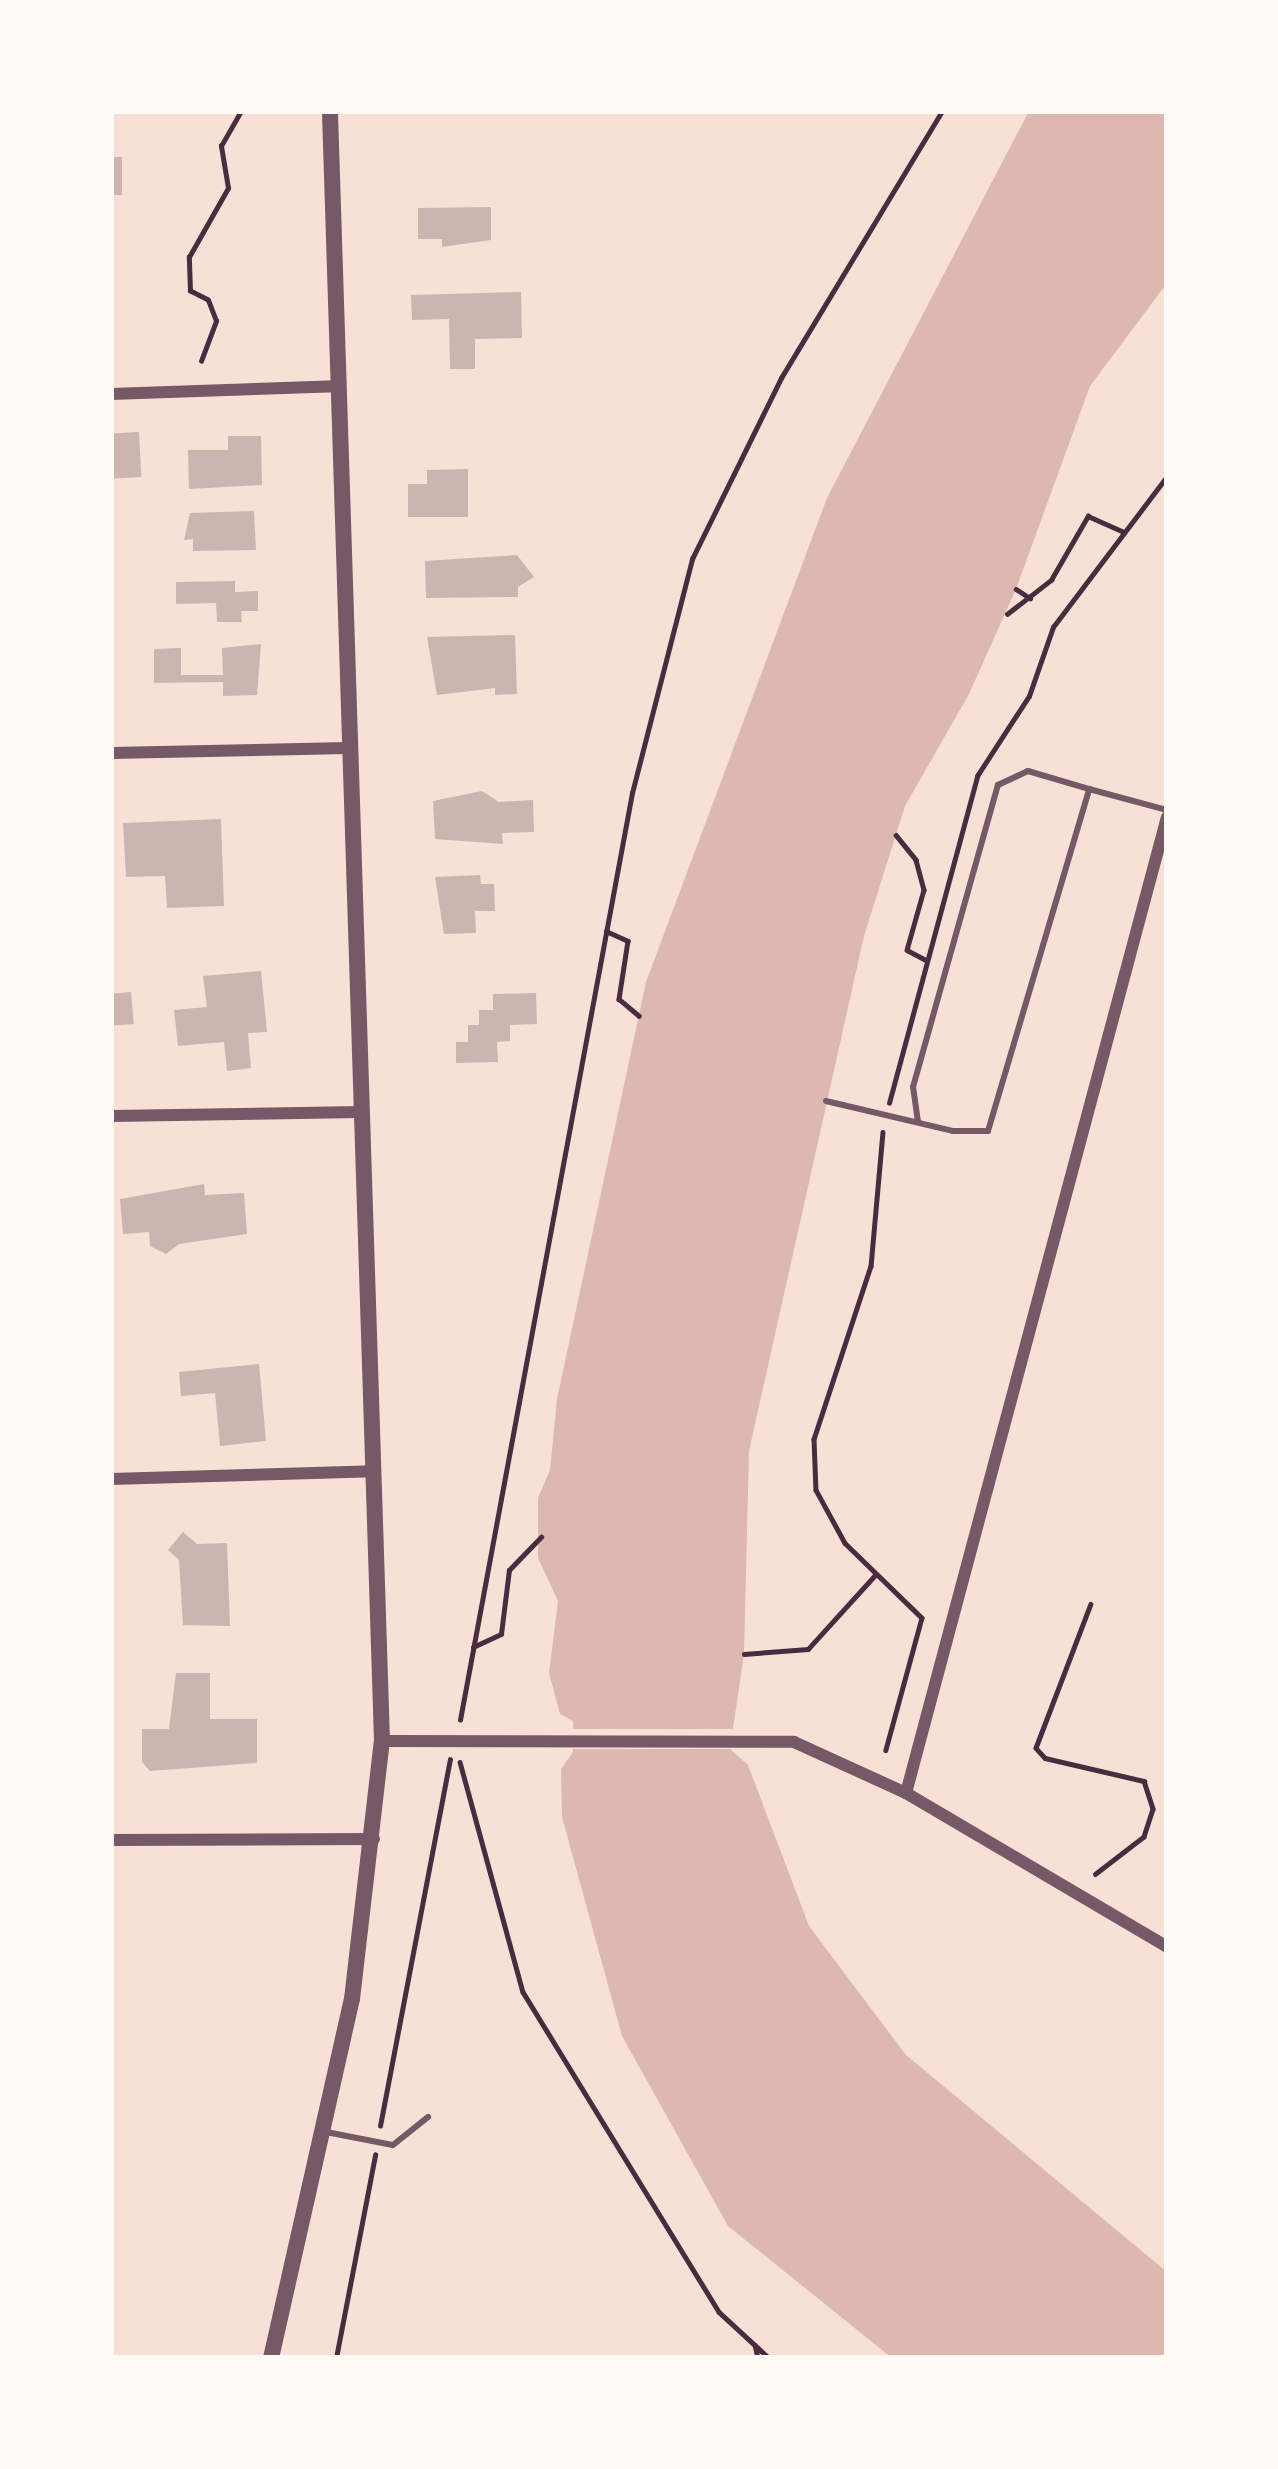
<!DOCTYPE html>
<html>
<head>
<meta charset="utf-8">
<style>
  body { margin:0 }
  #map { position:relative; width:1278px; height:2469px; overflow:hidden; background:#f7e1d7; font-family:Ubuntu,sans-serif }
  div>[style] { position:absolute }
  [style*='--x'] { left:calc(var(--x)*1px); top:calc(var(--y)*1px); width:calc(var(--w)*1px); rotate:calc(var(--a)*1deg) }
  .water>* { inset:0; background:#dcb8b0 }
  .pier>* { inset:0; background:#f7e1d7; transform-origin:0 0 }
  .building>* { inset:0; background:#ccb4b1; transform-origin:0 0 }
  .path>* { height:4.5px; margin:-2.25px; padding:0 2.25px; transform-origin:2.25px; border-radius:2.25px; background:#4a2c40 }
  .service>* { height:6px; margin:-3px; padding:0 3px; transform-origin:3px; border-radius:3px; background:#755966 }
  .minor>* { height:12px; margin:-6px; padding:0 6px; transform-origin:6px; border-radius:6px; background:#755966 }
  .tertiary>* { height:16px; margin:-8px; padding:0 8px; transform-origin:8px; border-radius:8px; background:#755966 }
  span { translate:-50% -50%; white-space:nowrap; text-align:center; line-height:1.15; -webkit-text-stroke:12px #fffaf5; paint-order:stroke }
  .frame { position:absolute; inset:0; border:114px solid #fffaf5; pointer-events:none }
</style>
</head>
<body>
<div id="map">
  <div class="water">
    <i style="clip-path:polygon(1029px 111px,1167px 111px,1167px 283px,1090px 386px,1016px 589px,969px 694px,905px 806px,864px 936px,749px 1451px,744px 1654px,730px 1749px,748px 1765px,809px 1926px,906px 2055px,1167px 2272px,1167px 2358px,892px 2358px,728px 2226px,622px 2036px,562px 1817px,561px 1769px,573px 1752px,573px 1721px,560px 1714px,549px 1673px,558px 1601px,538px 1558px,538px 1498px,550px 1470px,557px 1399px,646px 982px,827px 498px)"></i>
  </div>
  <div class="pier">
    <i style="left:567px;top:1729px;width:167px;height:20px"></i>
  </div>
  <div class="building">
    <i style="left:111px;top:157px;width:11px;height:38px"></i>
    <i style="clip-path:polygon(491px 207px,491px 240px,442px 247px,442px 239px,418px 239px,418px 208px)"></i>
    <i style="clip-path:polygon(521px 292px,522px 338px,475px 339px,475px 369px,450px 369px,449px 319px,412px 320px,411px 295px)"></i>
    <i style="left:139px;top:432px;width:45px;height:28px;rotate:87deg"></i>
    <i style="clip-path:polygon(228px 436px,261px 436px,262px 485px,189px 489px,188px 450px,228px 450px)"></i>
    <i style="clip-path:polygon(468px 469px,468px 517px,408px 517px,408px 484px,427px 484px,427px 470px)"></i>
    <i style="clip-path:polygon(254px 511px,256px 550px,193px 551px,193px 539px,184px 540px,190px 513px)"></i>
    <i style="clip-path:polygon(517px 555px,534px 577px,518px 587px,518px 597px,426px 598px,425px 561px)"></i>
    <i style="clip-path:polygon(235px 581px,235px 592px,258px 591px,258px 611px,241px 611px,242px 622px,217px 622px,216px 603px,176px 604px,176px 582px)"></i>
    <i style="clip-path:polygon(515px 635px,517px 694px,495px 695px,495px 688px,437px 695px,427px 637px)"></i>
    <i style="clip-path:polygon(261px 644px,257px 695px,223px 696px,223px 682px,154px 683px,154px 649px,181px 648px,181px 675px,223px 675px,222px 648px)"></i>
    <i style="clip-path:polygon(482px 791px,499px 802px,533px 800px,534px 832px,502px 833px,503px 844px,435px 839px,433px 801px)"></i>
    <i style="clip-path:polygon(221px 819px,224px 906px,167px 908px,165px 876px,126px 877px,123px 823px)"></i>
    <i style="clip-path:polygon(480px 875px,481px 884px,494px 884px,495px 911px,475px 911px,476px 933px,444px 934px,435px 877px)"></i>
    <i style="clip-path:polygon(261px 971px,267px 1032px,248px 1033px,251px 1068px,227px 1071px,224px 1042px,178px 1046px,174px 1010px,207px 1007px,203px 976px)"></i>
    <i style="left:131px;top:992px;width:32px;height:20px;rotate:85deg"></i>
    <i style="clip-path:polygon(536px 993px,537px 1024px,510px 1025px,510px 1041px,497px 1042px,498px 1062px,456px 1063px,456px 1042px,468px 1042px,468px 1025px,479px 1025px,479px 1010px,493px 1010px,493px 994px)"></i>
    <i style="clip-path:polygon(204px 1184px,205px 1195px,244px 1193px,247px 1234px,179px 1244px,166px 1254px,150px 1246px,149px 1232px,123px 1234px,120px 1199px)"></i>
    <i style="clip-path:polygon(259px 1364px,266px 1441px,220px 1446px,215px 1393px,181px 1396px,179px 1372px)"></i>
    <i style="clip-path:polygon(183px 1532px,197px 1544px,227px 1543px,230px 1626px,183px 1625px,179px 1560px,168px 1550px)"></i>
    <i style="clip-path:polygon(176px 1673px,210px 1673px,210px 1719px,257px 1719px,257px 1763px,150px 1771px,142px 1762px,142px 1729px,169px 1729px)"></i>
  </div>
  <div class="path">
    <i style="--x:201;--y:361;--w:43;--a:-69.4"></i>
    <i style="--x:216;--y:321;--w:22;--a:-111"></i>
    <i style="--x:208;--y:300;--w:20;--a:-153"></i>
    <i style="--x:190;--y:291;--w:34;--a:-92"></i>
    <i style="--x:189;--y:257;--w:79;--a:-60.5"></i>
    <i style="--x:228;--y:188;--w:43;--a:-99.5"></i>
    <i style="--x:221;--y:146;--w:40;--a:-60.3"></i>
    <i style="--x:1016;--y:589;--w:17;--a:33"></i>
    <i style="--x:1007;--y:614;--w:56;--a:-37.7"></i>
    <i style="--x:1051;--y:580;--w:74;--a:-60"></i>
    <i style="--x:1088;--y:516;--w:39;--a:24"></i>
    <i style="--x:896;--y:835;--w:32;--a:51"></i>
    <i style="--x:916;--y:860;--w:31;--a:75"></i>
    <i style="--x:924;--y:890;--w:62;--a:105.8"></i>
    <i style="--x:907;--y:950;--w:21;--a:28"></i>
    <i style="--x:606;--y:931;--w:24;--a:24"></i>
    <i style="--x:628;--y:941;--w:59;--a:98.8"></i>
    <i style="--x:619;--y:999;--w:26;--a:40"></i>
    <i style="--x:889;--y:1103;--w:339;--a:-74.9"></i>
    <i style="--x:977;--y:776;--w:95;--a:-57"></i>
    <i style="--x:1029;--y:696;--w:73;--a:-70.8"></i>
    <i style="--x:1053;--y:627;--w:189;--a:-52.9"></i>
    <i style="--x:883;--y:1132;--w:135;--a:95.1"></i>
    <i style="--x:871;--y:1266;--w:182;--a:108.2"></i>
    <i style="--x:814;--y:1439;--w:51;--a:87.8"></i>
    <i style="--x:816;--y:1490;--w:60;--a:61.3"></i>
    <i style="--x:845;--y:1543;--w:107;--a:44.2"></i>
    <i style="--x:922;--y:1618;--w:137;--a:105.3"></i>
    <i style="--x:1091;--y:1604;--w:154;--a:110.9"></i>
    <i style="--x:1036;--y:1748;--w:13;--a:48"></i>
    <i style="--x:1045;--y:1758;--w:102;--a:13.1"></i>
    <i style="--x:1144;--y:1781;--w:29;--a:72"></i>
    <i style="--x:1153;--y:1809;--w:29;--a:108"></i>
    <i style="--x:1144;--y:1837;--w:61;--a:142.4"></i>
    <i style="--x:473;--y:1647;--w:31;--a:-25"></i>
    <i style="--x:501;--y:1634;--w:64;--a:-82.9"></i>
    <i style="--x:509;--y:1570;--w:46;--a:-45.9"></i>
    <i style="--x:744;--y:1654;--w:64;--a:-4.5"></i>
    <i style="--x:808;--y:1649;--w:100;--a:-47.8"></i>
    <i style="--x:460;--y:1720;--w:943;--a:-79.49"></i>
    <i style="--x:632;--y:793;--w:242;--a:-75.6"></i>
    <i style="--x:692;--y:559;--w:202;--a:-63.8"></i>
    <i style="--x:781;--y:378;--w:312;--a:-58.9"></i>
    <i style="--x:460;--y:1762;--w:238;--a:74.7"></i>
    <i style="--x:523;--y:1992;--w:375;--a:58.5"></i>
    <i style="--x:719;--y:2312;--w:68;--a:42.6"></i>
    <i style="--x:380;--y:2126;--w:373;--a:-79.2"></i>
    <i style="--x:755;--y:2345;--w:13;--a:77"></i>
    <i style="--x:336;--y:2358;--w:207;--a:-79.1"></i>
  </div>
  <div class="service">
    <i style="--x:826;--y:1101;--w:130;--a:13.3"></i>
    <i style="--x:953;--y:1131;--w:35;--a:0"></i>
    <i style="--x:988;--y:1131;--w:357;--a:-73.5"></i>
    <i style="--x:1089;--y:789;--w:81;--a:15.1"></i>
    <i style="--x:918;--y:1122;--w:35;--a:-98"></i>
    <i style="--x:913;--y:1087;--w:314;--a:-74.3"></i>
    <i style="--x:998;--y:785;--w:33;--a:-25"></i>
    <i style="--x:1028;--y:771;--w:64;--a:16.4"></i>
    <i style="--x:326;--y:2132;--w:68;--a:11"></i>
    <i style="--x:393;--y:2145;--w:45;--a:-38.7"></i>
  </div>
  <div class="minor">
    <i style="--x:111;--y:394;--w:225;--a:-2"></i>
    <i style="--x:111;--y:753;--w:237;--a:-1.2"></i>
    <i style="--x:111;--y:1116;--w:250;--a:-0.9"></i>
    <i style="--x:111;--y:1479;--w:262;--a:-1.7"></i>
    <i style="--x:382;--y:1741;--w:412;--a:0.1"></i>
    <i style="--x:794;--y:1742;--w:123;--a:24.5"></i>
    <i style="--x:906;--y:1793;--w:303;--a:30.5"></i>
    <i style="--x:906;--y:1793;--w:1010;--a:-75.03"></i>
    <i style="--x:111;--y:1840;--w:263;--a:-0.2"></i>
  </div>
  <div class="tertiary">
    <i style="--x:271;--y:2358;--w:368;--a:-77.3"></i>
    <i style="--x:352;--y:1999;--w:260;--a:-83.4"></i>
    <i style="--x:382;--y:1741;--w:1631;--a:-91.83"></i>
  </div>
  <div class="frame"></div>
</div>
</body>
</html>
